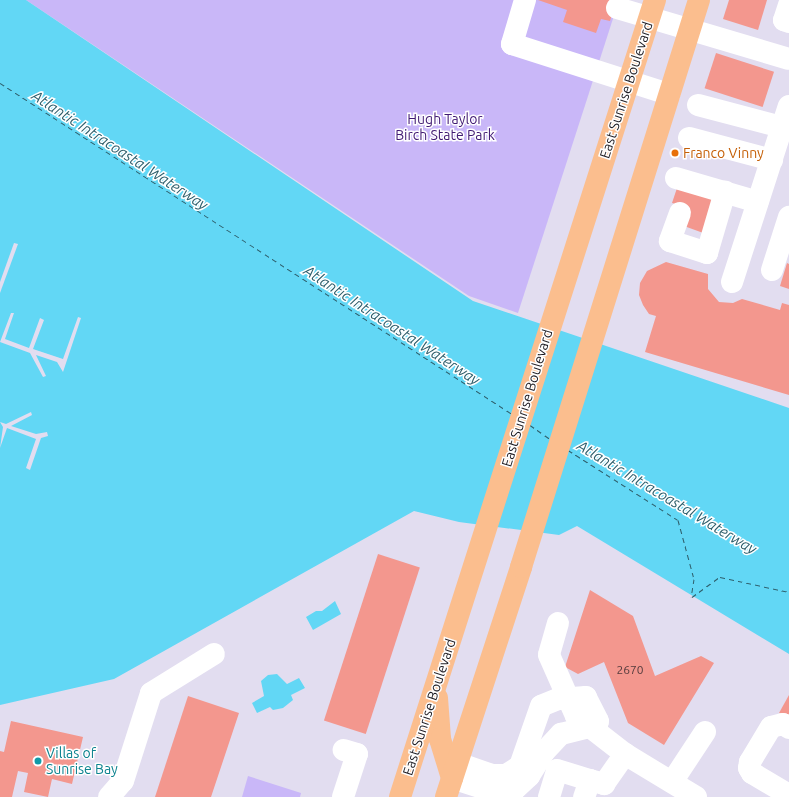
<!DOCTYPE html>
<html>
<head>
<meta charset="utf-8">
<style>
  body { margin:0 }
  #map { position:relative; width:789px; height:797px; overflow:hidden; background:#e2ddf0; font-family:Ubuntu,sans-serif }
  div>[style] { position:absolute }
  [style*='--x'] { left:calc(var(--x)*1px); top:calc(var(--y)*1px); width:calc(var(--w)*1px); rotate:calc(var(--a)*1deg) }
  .green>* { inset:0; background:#c9b7f8 }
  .water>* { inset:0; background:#62d7f5 }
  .pier>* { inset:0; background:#e2ddf0 }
  .ferry>* { height:1px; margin-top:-0.5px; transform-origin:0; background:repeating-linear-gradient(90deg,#2d5e6b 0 5px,transparent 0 9px) }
  .building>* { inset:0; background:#f3978e; transform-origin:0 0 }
  .minor>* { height:22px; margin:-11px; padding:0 11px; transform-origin:11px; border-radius:11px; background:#fff }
  .major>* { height:22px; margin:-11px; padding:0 11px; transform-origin:11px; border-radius:11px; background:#fbbe8e }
  .dots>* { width:11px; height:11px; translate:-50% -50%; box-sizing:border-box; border:2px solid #fff; border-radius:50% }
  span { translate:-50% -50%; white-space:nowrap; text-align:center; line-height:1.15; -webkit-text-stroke:3px #fff; paint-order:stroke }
  .number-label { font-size:12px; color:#533b3d }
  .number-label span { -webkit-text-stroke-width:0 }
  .street-label { font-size:14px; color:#1e1c22 }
  .park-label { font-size:14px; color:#401973 }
  .food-label { font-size:14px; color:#c56008 }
  .left { translate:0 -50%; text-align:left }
  .culture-label { font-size:14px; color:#0d838f }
  .water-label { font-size:15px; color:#2d5e6b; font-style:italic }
</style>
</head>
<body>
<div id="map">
  <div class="green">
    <i style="clip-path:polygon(26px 0,619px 0,518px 313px,469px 296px)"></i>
    <i style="clip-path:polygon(248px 776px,301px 793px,300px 797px,242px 797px)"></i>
  </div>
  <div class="water">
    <i style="clip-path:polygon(0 0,26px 0,473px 301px,789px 408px,789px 654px,577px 526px,559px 535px,459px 522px,414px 511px,114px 679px,0 705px)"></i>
    <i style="clip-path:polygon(335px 601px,341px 614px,313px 630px,306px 617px,316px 611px,322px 611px)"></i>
    <i style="clip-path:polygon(277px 674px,287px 684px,299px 678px,305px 688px,291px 695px,293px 700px,283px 708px,273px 710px,270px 707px,257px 713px,252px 703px,264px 696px,261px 681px,268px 675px)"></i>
  </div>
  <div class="pier">
    <i style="clip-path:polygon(14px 243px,18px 244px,0 293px,0 282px)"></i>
    <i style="clip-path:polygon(11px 313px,14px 313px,5px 339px,29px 348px,40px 318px,44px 320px,33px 349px,63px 359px,78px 317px,81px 318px,63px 372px,57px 362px,36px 355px,46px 376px,43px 377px,30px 353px,0 342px)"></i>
    <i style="clip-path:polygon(31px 412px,32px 415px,11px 426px,36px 434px,47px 432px,48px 436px,41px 438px,30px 470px,26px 468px,36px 439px,7px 428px,0 448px,3px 427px,0 422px,6px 424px)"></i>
  </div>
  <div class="ferry">
    <i style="--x:0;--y:83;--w:610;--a:32.88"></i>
    <i style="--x:530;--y:425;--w:24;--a:35"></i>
    <i style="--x:568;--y:450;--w:130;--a:32.5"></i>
    <i style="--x:678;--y:520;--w:61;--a:74.8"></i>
    <i style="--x:694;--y:579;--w:18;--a:99"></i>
    <i style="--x:692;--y:597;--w:34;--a:-36"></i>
    <i style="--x:720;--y:577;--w:71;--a:12.3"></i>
  </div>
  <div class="building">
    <i style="clip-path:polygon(538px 0,613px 0,616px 1px,610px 21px,601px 19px,596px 33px,563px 22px,567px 10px)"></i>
    <i style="clip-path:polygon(729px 0,767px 0,758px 30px,723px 19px)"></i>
    <i style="left:716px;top:53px;width:61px;height:37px;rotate:18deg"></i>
    <i style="clip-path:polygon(678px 185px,717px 198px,706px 234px,684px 226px,690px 208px,672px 203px)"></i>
    <i style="clip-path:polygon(666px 262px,708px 274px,708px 289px,719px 302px,733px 303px,742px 299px,780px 310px,782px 303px,789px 305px,789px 395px,645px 352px,656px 316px,649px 314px,643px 305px,639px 295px,640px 283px,647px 271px)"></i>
    <i style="clip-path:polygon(787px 263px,789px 264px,789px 289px,780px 286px)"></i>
    <i style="left:378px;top:554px;width:44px;height:175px;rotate:18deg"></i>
    <i style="clip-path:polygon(590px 590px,633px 616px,655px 676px,701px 656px,714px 663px,664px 745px,628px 723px,604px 662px,578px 674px,565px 667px)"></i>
    <i style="clip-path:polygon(789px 695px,789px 719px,779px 713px)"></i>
    <i style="clip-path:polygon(188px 696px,239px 713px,211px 797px,155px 797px)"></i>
    <i style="clip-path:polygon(11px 721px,83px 737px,72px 784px,52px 779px,48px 797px,24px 792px,28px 773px,18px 771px,12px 797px,0 797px,0 751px,4px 752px)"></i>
  </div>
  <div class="minor">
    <i style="--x:525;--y:0;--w:46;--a:106.5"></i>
    <i style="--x:512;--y:44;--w:165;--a:17.7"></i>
    <i style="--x:789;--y:5;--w:16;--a:108"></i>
    <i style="--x:784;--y:20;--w:5;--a:22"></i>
    <i style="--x:617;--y:8;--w:179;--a:16.5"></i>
    <i style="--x:698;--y:105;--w:87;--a:14.7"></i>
    <i style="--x:689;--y:138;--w:86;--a:14.8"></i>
    <i style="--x:676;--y:178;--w:85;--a:16.3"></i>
    <i style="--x:680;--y:213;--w:30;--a:110"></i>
    <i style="--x:670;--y:241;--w:39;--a:18"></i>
    <i style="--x:707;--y:253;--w:64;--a:-73.6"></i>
    <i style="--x:772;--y:270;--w:56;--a:-72.2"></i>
    <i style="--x:732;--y:282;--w:185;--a:-72.1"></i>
    <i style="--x:558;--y:623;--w:33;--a:106"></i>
    <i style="--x:549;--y:655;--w:67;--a:66.1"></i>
    <i style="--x:576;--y:716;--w:62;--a:37.8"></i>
    <i style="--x:625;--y:754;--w:83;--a:31.2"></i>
    <i style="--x:789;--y:728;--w:7;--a:-146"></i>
    <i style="--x:783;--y:724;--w:12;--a:166"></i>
    <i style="--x:771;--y:727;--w:41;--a:121"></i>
    <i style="--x:750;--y:762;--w:6;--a:99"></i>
    <i style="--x:749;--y:768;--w:6;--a:59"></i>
    <i style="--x:752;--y:773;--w:43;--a:30.7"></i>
    <i style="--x:452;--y:778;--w:39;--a:18"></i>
    <i style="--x:489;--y:790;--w:25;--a:0"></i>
    <i style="--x:514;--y:790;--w:21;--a:-43"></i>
    <i style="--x:529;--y:776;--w:28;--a:-58"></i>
    <i style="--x:544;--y:752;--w:25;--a:-47"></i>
    <i style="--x:561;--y:734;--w:37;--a:-14"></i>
    <i style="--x:597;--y:725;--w:4;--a:-76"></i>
    <i style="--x:598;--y:721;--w:27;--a:-117"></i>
    <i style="--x:586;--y:697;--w:28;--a:176"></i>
    <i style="--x:558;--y:699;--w:18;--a:158"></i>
    <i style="--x:541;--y:706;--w:64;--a:109.3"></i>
    <i style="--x:520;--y:766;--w:17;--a:147"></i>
    <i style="--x:506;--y:775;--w:14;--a:180"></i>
    <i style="--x:492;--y:775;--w:37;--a:-161"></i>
    <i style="--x:590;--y:780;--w:15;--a:16"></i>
    <i style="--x:604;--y:784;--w:37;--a:-55"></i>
    <i style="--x:672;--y:782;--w:60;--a:-56.6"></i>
    <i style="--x:109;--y:797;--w:21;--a:-49"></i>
    <i style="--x:123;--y:781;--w:92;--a:-72.3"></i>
    <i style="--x:151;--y:693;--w:74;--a:-31.8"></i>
    <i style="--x:343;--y:797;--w:45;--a:-72"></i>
    <i style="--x:357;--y:754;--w:14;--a:-163"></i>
    <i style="--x:549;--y:797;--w:28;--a:-73"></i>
    <i style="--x:557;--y:770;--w:34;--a:17"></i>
    <i style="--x:590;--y:780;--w:18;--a:109"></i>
  </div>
  <div class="major">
    <i style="--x:437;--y:698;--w:41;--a:85.8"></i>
    <i style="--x:440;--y:739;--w:41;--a:72.9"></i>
    <i style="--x:400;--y:797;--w:837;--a:-72.26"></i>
    <i style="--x:446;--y:797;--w:242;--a:-71.9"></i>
    <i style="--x:521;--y:567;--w:594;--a:-72.57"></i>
  </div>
  <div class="dots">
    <i style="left:675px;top:153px;background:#e8710a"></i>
    <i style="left:38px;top:761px;background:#0f9aa8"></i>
  </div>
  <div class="number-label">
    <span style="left:630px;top:670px">2670</span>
  </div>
  <div class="street-label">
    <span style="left:626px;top:90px;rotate:-72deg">East Sunrise Boulevard</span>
    <span style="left:527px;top:398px;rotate:-73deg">East Sunrise Boulevard</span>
    <span style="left:429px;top:707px;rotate:-72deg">East Sunrise Boulevard</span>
  </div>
  <div class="park-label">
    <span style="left:445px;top:127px">Hugh Taylor<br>Birch State Park</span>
  </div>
  <div class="food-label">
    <span class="left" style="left:683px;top:153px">Franco Vinny</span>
  </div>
  <div class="culture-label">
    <span class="left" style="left:46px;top:761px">Villas of<br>Sunrise Bay</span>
  </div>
  <div class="water-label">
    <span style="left:120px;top:150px;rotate:33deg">Atlantic Intracoastal Waterway</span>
    <span style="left:392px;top:325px;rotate:33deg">Atlantic Intracoastal Waterway</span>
    <span style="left:667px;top:497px;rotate:31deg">Atlantic Intracoastal Waterway</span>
  </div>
</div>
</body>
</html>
